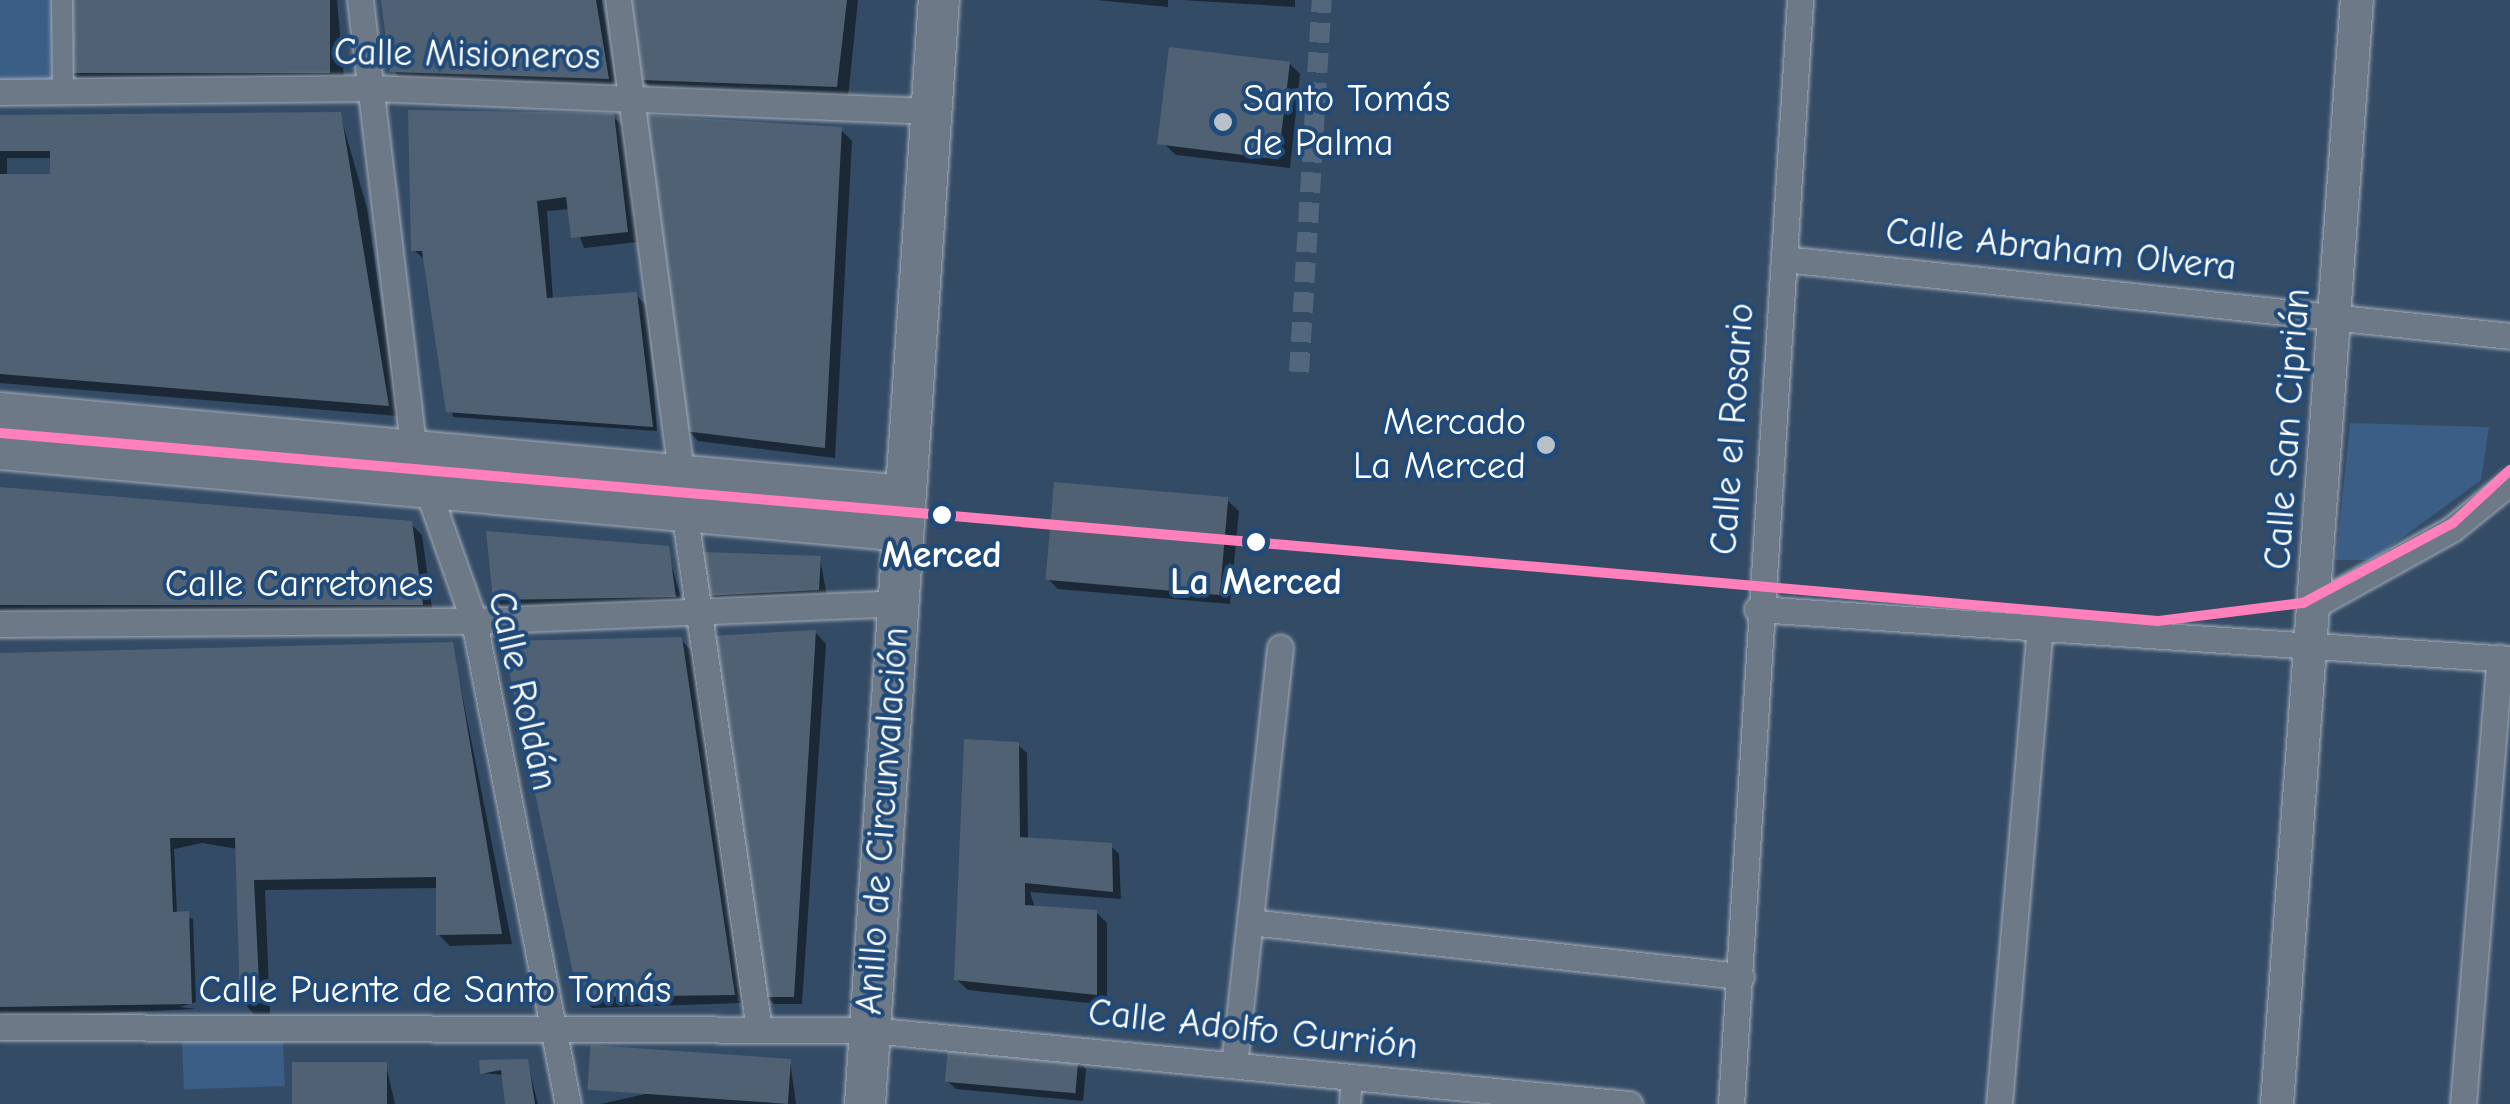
<!DOCTYPE html>
<html>
<head>
<meta charset="utf-8">
<style>
  body { margin:0 }
  #map { position:relative; width:2510px; height:1104px; overflow:hidden; background:#344b65; font-family:"Comic Neue",sans-serif }
  div>[style] { position:absolute }
  [style*='--x'] { left:calc(var(--x)*1px); top:calc(var(--y)*1px); width:calc(var(--w)*1px); rotate:calc(var(--a)*1deg) }
  .green>* { inset:0; background:#3b5e86; transform-origin:0 0 }
  .shadow>* { inset:0; background:#0007 }
  .building>* { inset:0; background:#506174; transform-origin:0 0 }
  .pedestrian-tunnel>* { height:20px; margin-top:-10px; transform-origin:0; background:repeating-linear-gradient(90deg,#52667c 0 20px,transparent 0 30px) }
  .roads { filter:drop-shadow(0 0 2px #a4aeba) drop-shadow(0 0 2px #a4aeba) }
  .pedestrian>* { height:20px; margin:-10px; padding:0 10px; transform-origin:10px; border-radius:10px; background:#6d7986 }
  .minor>* { height:25px; margin:-12.5px; padding:0 12.5px; transform-origin:12.5px; border-radius:12.5px; background:#6d7986 }
  .tertiary>* { height:32px; margin:-16px; padding:0 16px; transform-origin:16px; border-radius:16px; background:#6d7986 }
  .primary>* { height:40px; margin:-20px; padding:0 20px; transform-origin:20px; border-radius:20px; background:#6d7986 }
  .metro-1>* { height:10px; margin:-5px; padding:0 5px; transform-origin:5px; border-radius:5px; background:#ff80ba }
  .dots>* { width:28px; height:28px; translate:-50% -50%; box-sizing:border-box; border:5px solid #1f4a7a; border-radius:50% }
  span { translate:-50% -50%; white-space:nowrap; text-align:center; line-height:1.15; -webkit-text-stroke:8px #1f4a7a; paint-order:stroke }
  .street-label { font-size:38px; color:#fff }
  .poi-label { font-size:38px; color:#fff }
  .left { translate:0 -50%; text-align:left }
  .right { translate:-100% -50%; text-align:right }
  .stop-label { font-size:38px; color:#fff; font-weight:700 }
</style>
</head>
<body>
<div id="map">
  <div class="green">
    <i style="left:0;top:0;width:62px;height:80px"></i>
    <i style="clip-path:polygon(2350px 423px,2489px 427px,2481px 480px,2372px 560px,2336px 560px)"></i>
    <i style="left:283px;top:1036px;width:50px;height:101px;rotate:88deg"></i>
  </div>
  <div class="shadow">
    <i style="clip-path:polygon(70px 0,337px 0,344px 78px,82px 84px,70px 72px)"></i>
    <i style="clip-path:polygon(383px 0,602px 0,616px 86px,404px 82px,393px 70px)"></i>
    <i style="clip-path:polygon(630px 0,858px 0,848px 97px,653px 90px,642px 79px)"></i>
    <i style="clip-path:polygon(1096px 0,1168px 0,1168px 7px)"></i>
    <i style="clip-path:polygon(1181px 0,1295px 0,1295px 7px)"></i>
    <i style="clip-path:polygon(1289px 63px,1300px 74px,1290px 168px,1176px 155px,1164px 144px)"></i>
    <i style="clip-path:polygon(evenodd,340px 114px,367px 208px,398px 416px,0 383px,0 117px,340px 114px,7px 158px,52px 158px,52px 176px,7px 176px,7px 158px)"></i>
    <i style="clip-path:polygon(612px 116px,624px 127px,638px 242px,584px 248px,570px 209px,547px 211px,553px 300px,636px 295px,647px 306px,657px 431px,453px 417px,427px 262px,414px 250px)"></i>
    <i style="clip-path:polygon(841px 130px,852px 141px,835px 458px,698px 441px,686px 429px)"></i>
    <i style="clip-path:polygon(0 489px,411px 524px,422px 535px,433px 615px,0 615px)"></i>
    <i style="clip-path:polygon(1227px 500px,1239px 511px,1230px 604px,1058px 589px,1047px 578px)"></i>
    <i style="clip-path:polygon(667px 549px,683px 605px,503px 607px,495px 599px)"></i>
    <i style="clip-path:polygon(820px 558px,827px 597px,714px 604px,706px 595px)"></i>
    <i style="clip-path:polygon(815px 632px,826px 644px,802px 1004px,774px 1004px,765px 996px)"></i>
    <i style="clip-path:polygon(681px 640px,692px 651px,742px 1003px,592px 1008px,580px 996px,506px 644px)"></i>
    <i style="clip-path:polygon(452px 644px,512px 944px,450px 946px,438px 934px,439px 888px,265px 890px,270px 1014px,254px 1014px,243px 1002px,238px 849px,202px 843px,174px 849px,177px 914px,193px 919px,196px 1002px,180px 1007px,196px 1009px,0 1018px,0 655px)"></i>
    <i style="clip-path:polygon(1018px 745px,1027px 753px,1028px 840px,1111px 846px,1119px 854px,1121px 899px,1030px 892px,1035px 908px,1096px 912px,1107px 923px,1107px 1005px,968px 990px,956px 979px)"></i>
    <i style="clip-path:polygon(1077px 1060px,1086px 1069px,1083px 1101px,956px 1089px,947px 1081px)"></i>
    <i style="clip-path:polygon(527px 1061px,538px 1104px,507px 1104px,504px 1075px,482px 1073px)"></i>
    <i style="clip-path:polygon(790px 1061px,796px 1104px,601px 1104px)"></i>
    <i style="clip-path:polygon(386px 1065px,395px 1104px,297px 1104px)"></i>
  </div>
  <div class="building">
    <i style="left:68px;top:0;width:262px;height:73px"></i>
    <i style="clip-path:polygon(381px 0,596px 0,609px 79px,390px 72px)"></i>
    <i style="clip-path:polygon(628px 0,847px 0,837px 87px,640px 80px)"></i>
    <i style="left:1169px;top:47px;width:122px;height:98px;rotate:7deg"></i>
    <i style="clip-path:polygon(408px 110px,614px 113px,628px 232px,571px 238px,566px 197px,537px 201px,547px 298px,637px 292px,653px 427px,446px 412px,422px 251px,411px 251px)"></i>
    <i style="clip-path:polygon(341px 112px,389px 406px,0 374px,0 174px,50px 174px,50px 151px,0 151px,0 115px)"></i>
    <i style="clip-path:polygon(645px 115px,842px 127px,825px 448px,684px 431px)"></i>
    <i style="left:1054px;top:482px;width:175px;height:98px;rotate:5deg"></i>
    <i style="clip-path:polygon(0 487px,412px 521px,423px 605px,0 605px)"></i>
    <i style="clip-path:polygon(486px 531px,669px 546px,676px 597px,493px 600px)"></i>
    <i style="clip-path:polygon(702px 552px,821px 556px,819px 590px,703px 596px)"></i>
    <i style="clip-path:polygon(816px 630px,794px 997px,763px 997px,710px 636px)"></i>
    <i style="clip-path:polygon(682px 637px,735px 995px,578px 997px,503px 641px)"></i>
    <i style="clip-path:polygon(453px 642px,502px 934px,436px 935px,436px 877px,254px 880px,260px 1003px,240px 1003px,235px 838px,170px 838px,173px 912px,189px 911px,192px 1004px,0 1007px,0 653px)"></i>
    <i style="clip-path:polygon(964px 739px,1019px 742px,1020px 837px,1112px 843px,1113px 892px,1025px 883px,1025px 905px,1097px 910px,1097px 995px,954px 980px)"></i>
    <i style="left:948px;top:1046px;width:131px;height:36px;rotate:5deg"></i>
    <i style="clip-path:polygon(528px 1059px,535px 1104px,505px 1104px,501px 1070px,480px 1074px,479px 1060px)"></i>
    <i style="left:791px;top:1059px;width:45px;height:201px;rotate:94deg"></i>
    <i style="left:387px;top:1062px;width:42px;height:95px;rotate:90deg"></i>
  </div>
  <div class="pedestrian-tunnel">
    <i style="--x:1299;--y:372;--w:373;--a:-86.5"></i>
  </div>
  <div class="roads">
    <div class="pedestrian">
      <i style="--x:62;--y:0;--w:92;--a:89.4"></i>
      <i style="--x:1350;--y:1104;--w:27;--a:-86"></i>
    </div>
    <div class="minor">
      <i style="--x:360;--y:0;--w:454;--a:83.2"></i>
      <i style="--x:414;--y:451;--w:180;--a:70.6"></i>
      <i style="--x:474;--y:621;--w:492;--a:79"></i>
      <i style="--x:618;--y:0;--w:481;--a:82.4"></i>
      <i style="--x:0;--y:92;--w:371;--a:-0.6"></i>
      <i style="--x:371;--y:88;--w:560;--a:2.35"></i>
      <i style="--x:1784;--y:259;--w:730;--a:6.05"></i>
      <i style="--x:684;--y:510;--w:524;--a:81.78"></i>
      <i style="--x:2315;--y:605;--w:157;--a:-29"></i>
      <i style="--x:2452;--y:529;--w:75;--a:-39"></i>
      <i style="--x:1757;--y:609;--w:755;--a:3.8"></i>
      <i style="--x:0;--y:624;--w:474;--a:-0.4"></i>
      <i style="--x:474;--y:621;--w:424;--a:-2.4"></i>
      <i style="--x:1250;--y:922;--w:494;--a:6.3"></i>
      <i style="--x:0;--y:1027;--w:870;--a:0.2"></i>
      <i style="--x:870;--y:1030;--w:763;--a:5.57"></i>
      <i style="--x:1234;--y:1065;--w:420;--a:-83.7"></i>
      <i style="--x:1731;--y:1104;--w:1106;--a:-86.42"></i>
      <i style="--x:1999;--y:1104;--w:480;--a:-85.1"></i>
      <i style="--x:2463;--y:1104;--w:448;--a:-85.3"></i>
    </div>
    <div class="tertiary">
      <i style="--x:2277;--y:1104;--w:1107;--a:-85.86"></i>
    </div>
    <div class="primary">
      <i style="--x:0;--y:413;--w:909;--a:5.24"></i>
      <i style="--x:0;--y:449;--w:907;--a:5.19"></i>
      <i style="--x:865;--y:1104;--w:1106;--a:-86.17"></i>
    </div>
  </div>
  <div class="metro-1">
    <i style="--x:0;--y:433;--w:2166;--a:4.98"></i>
    <i style="--x:2158;--y:621;--w:146;--a:-7.1"></i>
    <i style="--x:2303;--y:603;--w:170;--a:-28.1"></i>
    <i style="--x:2453;--y:523;--w:78;--a:-42.9"></i>
  </div>
  <div class="dots">
    <i style="left:1223px;top:122px;background:#b8c0c9"></i>
    <i style="left:1546px;top:445px;background:#b8c0c9"></i>
    <i style="left:942px;top:515px;background:#fff"></i>
    <i style="left:1256px;top:542px;background:#fff"></i>
  </div>
  <div class="street-label">
    <span style="left:467px;top:55px;rotate:1deg">Calle Misioneros</span>
    <span style="left:2061px;top:250px;rotate:6deg">Calle Abraham Olvera</span>
    <span style="left:1733px;top:429px;rotate:-86deg">Calle el Rosario</span>
    <span style="left:2288px;top:429px;rotate:-86deg">Calle San Ciprián</span>
    <span style="left:299px;top:585px">Calle Carretones</span>
    <span style="left:522px;top:691px;rotate:77deg">Calle Roldán</span>
    <span style="left:883px;top:821px;rotate:-86deg">Anillo de Circunvalación</span>
    <span style="left:435px;top:991px">Calle Puente de Santo Tomás</span>
    <span style="left:1253px;top:1030px;rotate:6deg">Calle Adolfo Gurrión</span>
  </div>
  <div class="poi-label">
    <span class="left" style="left:1243px;top:122px">Santo Tomás<br>de Palma</span>
    <span class="right" style="left:1526px;top:445px">Mercado<br>La Merced</span>
  </div>
  <div class="stop-label">
    <span style="left:942px;top:556px">Merced</span>
    <span style="left:1256px;top:583px">La Merced</span>
  </div>
</div>
</body>
</html>
